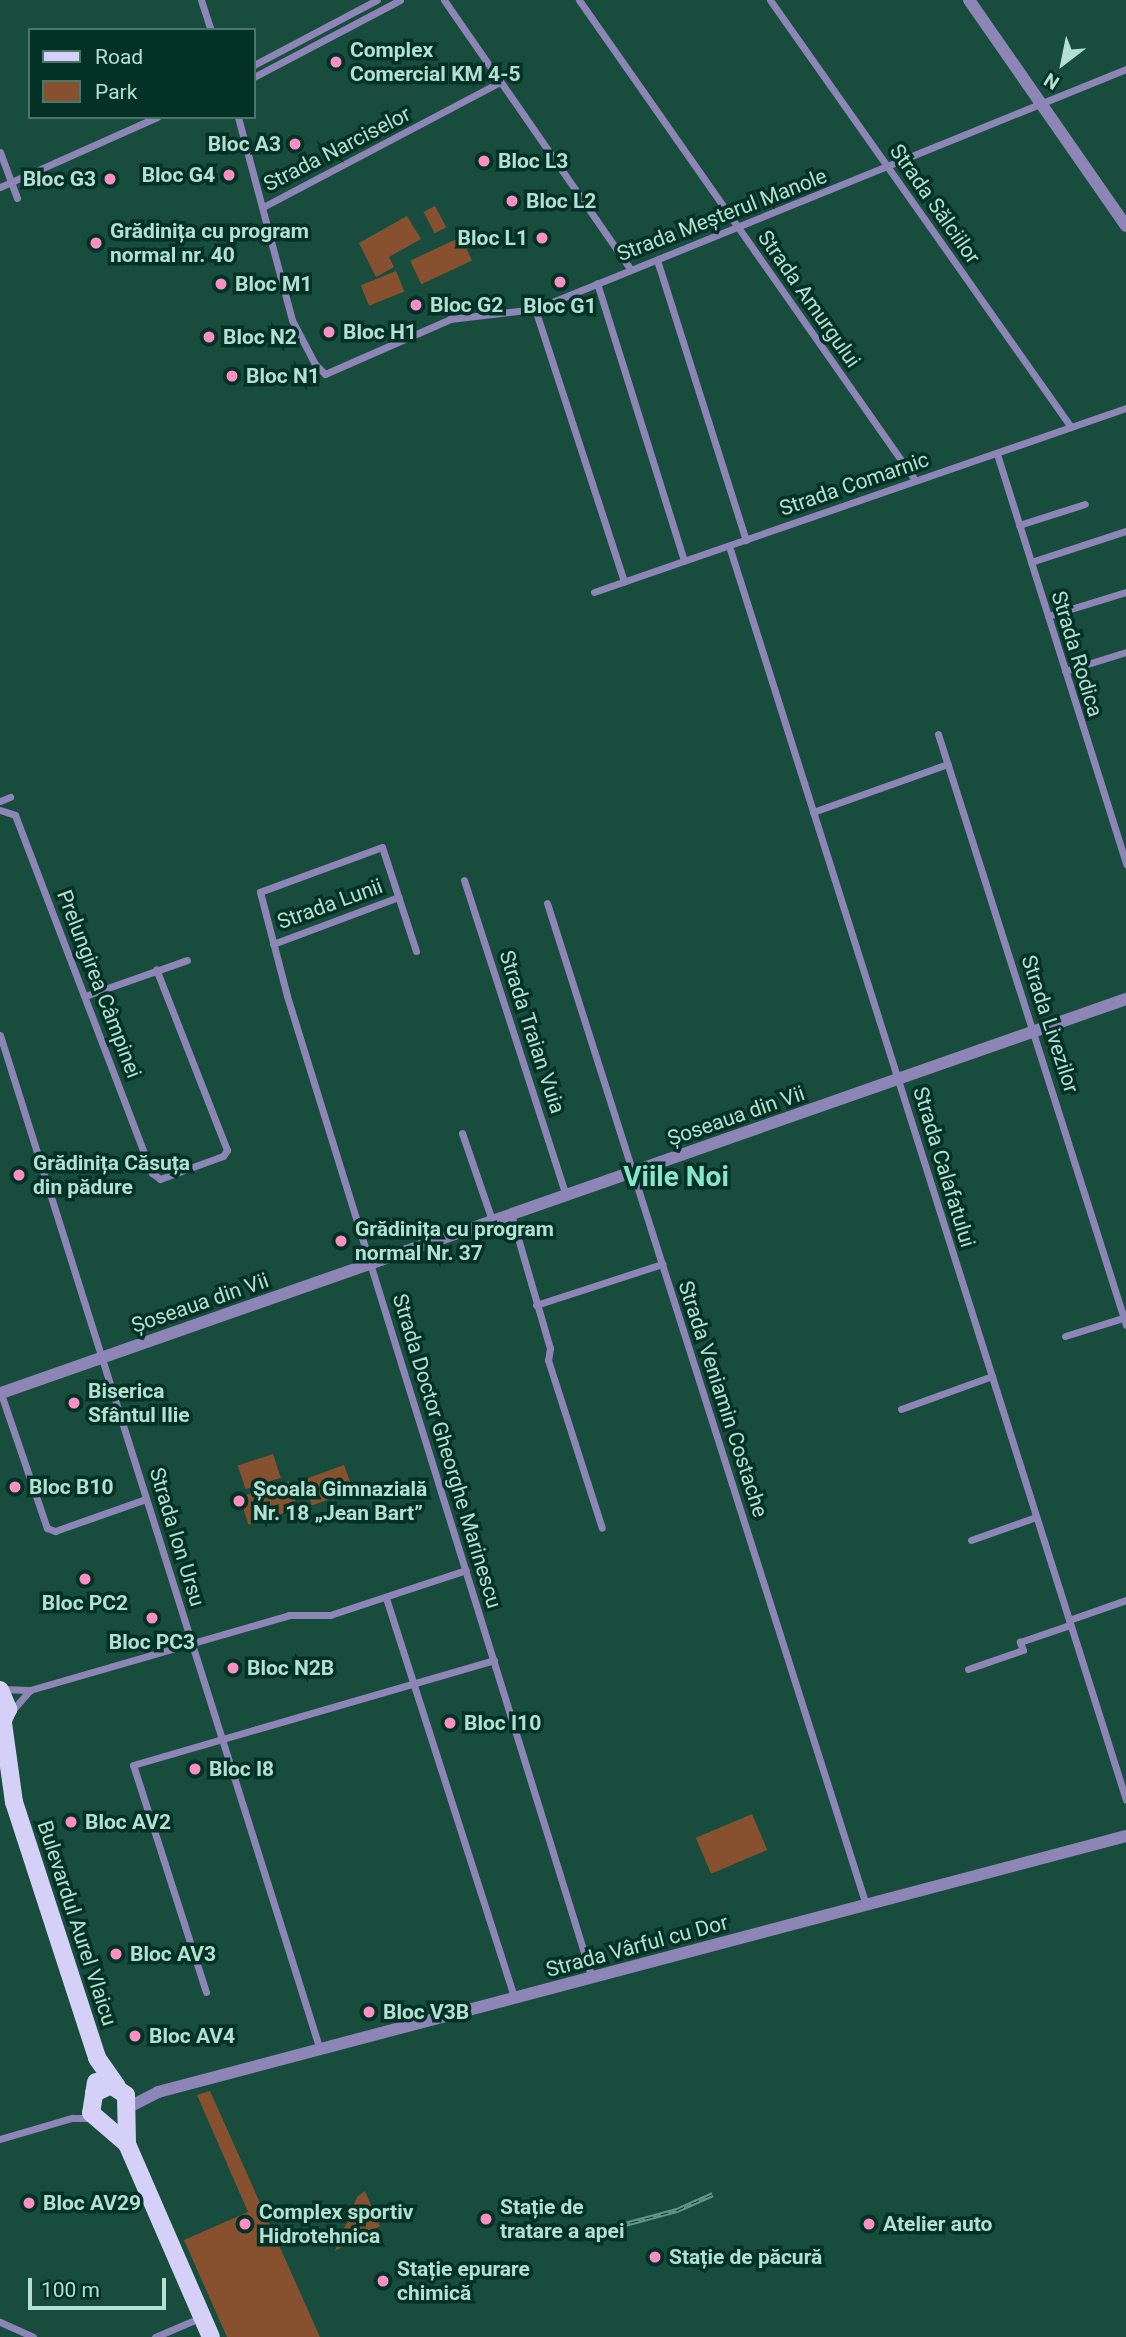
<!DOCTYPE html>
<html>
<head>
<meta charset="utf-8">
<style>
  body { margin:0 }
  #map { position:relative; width:1126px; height:2337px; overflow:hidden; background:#184d3e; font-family:Roboto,sans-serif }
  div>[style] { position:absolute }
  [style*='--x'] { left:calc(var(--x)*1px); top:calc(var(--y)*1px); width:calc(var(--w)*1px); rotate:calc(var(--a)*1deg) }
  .green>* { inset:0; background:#875130; transform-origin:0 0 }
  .minor>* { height:7px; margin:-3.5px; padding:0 3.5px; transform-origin:3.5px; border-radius:3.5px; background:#8c85b5 }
  .tertiary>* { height:12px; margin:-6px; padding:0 6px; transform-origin:6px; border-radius:6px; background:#8c85b5 }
  .primary>* { height:18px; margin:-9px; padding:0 9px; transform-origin:9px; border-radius:9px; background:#d5d0f7 }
  .rail>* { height:5px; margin-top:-2.5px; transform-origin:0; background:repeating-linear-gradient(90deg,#043125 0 8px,#669787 0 16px); box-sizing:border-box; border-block:2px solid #669787 }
  .dots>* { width:19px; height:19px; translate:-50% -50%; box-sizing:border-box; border:4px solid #043125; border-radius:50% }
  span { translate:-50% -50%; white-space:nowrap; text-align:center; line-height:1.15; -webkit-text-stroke:7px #043125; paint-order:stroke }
  .poi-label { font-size:21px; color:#b3e0d0; font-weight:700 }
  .left { translate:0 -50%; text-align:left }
  .right { translate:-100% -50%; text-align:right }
  .street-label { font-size:21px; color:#b3e0d0 }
  .district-label { font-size:28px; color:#87e8c9; font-weight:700 }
  .legend { position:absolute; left:28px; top:28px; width:228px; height:91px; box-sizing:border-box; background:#043125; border:2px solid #4a7769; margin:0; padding:9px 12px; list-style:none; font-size:21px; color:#b3e0d0 }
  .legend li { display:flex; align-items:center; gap:14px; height:35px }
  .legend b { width:35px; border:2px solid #4a7769 }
  .north { position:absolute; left:1028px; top:28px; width:70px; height:70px; -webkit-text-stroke:5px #043125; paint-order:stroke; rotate:212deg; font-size:19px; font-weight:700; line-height:28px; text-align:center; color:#b3e0d0 }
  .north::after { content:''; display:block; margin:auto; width:24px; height:32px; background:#b3e0d0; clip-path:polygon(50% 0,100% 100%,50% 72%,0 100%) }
  .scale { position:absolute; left:28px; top:2278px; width:138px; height:32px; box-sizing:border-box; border:4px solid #b3e0d0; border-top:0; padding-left:9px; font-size:21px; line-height:24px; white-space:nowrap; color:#b3e0d0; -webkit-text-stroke:5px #043125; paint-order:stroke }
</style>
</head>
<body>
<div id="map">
  <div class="green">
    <i style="left:435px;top:206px;width:24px;height:13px;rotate:62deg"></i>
    <i style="clip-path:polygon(407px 216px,421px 239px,389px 257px,394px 267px,376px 277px,359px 243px)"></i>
    <i style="left:461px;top:237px;width:26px;height:56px;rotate:65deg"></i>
    <i style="left:396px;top:271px;width:22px;height:38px;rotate:68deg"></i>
    <i style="left:273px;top:1454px;width:25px;height:37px;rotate:72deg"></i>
    <i style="left:344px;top:1465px;width:27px;height:44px;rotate:70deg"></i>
    <i style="left:289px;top:1481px;width:29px;height:52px;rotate:72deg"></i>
    <i style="left:752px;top:1814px;width:39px;height:61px;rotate:67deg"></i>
    <i style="clip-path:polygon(210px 2091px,320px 2337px,227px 2337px,184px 2240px,248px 2212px,197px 2095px)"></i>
    <i style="clip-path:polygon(365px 2191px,380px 2226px,335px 2251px,357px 2197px)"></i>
  </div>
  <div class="minor">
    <i style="--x:201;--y:0;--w:32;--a:72"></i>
    <i style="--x:444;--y:0;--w:327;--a:55.3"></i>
    <i style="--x:579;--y:0;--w:586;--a:55.01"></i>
    <i style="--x:770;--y:0;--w:522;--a:54.82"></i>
    <i style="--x:254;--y:65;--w:139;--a:-27.9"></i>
    <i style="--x:254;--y:77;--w:165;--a:-27.8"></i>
    <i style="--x:238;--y:117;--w:210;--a:75.1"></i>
    <i style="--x:292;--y:320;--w:50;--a:62.4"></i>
    <i style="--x:315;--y:364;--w:14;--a:45"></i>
    <i style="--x:325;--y:374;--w:137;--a:-23.7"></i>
    <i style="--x:450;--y:319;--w:86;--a:-6.7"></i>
    <i style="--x:535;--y:309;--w:638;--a:-22.1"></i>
    <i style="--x:0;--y:152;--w:49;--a:69.7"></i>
    <i style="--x:0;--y:187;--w:172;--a:-24"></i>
    <i style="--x:263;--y:207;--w:268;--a:-27.8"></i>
    <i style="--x:657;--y:260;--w:294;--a:72.4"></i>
    <i style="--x:597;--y:283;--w:291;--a:72.6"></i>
    <i style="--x:535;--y:309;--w:287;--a:71.9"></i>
    <i style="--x:997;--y:454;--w:430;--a:72.5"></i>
    <i style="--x:1019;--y:525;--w:69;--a:-17.7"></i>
    <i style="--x:729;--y:546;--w:1315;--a:72.43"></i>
    <i style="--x:1031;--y:562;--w:100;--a:-18.1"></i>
    <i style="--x:594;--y:592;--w:563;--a:-19.08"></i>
    <i style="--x:1048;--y:616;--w:82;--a:-17.1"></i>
    <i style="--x:1065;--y:671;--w:64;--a:-17.3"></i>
    <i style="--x:938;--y:734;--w:620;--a:72.35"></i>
    <i style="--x:0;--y:801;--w:11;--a:-22"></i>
    <i style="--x:0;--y:810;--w:16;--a:18"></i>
    <i style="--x:15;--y:815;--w:383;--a:69.1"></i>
    <i style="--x:152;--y:1173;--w:10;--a:37"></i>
    <i style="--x:160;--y:1179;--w:67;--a:-20.1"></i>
    <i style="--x:223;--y:1156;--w:7;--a:-56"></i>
    <i style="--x:227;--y:1150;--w:194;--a:-111.4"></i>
    <i style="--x:813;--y:812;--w:143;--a:-19.6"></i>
    <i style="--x:464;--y:880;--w:331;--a:72.1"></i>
    <i style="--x:547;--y:903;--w:1052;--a:72.34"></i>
    <i style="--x:273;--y:944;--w:134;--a:-20.5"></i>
    <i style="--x:416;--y:951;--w:109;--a:-108.1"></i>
    <i style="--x:382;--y:847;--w:130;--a:159.8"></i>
    <i style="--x:260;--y:892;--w:107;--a:75.4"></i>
    <i style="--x:287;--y:996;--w:1028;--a:72.75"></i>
    <i style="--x:85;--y:996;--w:108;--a:-19.4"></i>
    <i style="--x:0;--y:1035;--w:1064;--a:72.5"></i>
    <i style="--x:462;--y:1133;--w:92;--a:71"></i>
    <i style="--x:511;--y:1214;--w:140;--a:73.8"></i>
    <i style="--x:550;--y:1348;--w:12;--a:99"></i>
    <i style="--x:548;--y:1360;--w:176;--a:72.2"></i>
    <i style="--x:536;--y:1305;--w:133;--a:-18"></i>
    <i style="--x:1065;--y:1336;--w:61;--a:-17.2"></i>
    <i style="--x:0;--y:1391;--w:145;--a:71.1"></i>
    <i style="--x:47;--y:1528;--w:9;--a:21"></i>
    <i style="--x:55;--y:1531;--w:96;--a:-19.4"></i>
    <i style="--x:901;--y:1409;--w:97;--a:-19.9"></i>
    <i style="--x:971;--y:1540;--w:69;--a:-19.5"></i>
    <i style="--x:386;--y:1598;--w:421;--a:72.2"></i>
    <i style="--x:1069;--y:1620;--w:60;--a:-19.3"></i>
    <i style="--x:968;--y:1669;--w:58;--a:-19.1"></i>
    <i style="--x:1023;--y:1650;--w:9;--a:-111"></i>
    <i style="--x:1020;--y:1642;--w:53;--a:-18.8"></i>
    <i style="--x:1;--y:1689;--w:29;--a:2"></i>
    <i style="--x:30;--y:1690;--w:270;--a:-16.1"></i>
    <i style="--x:289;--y:1615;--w:41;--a:0"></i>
    <i style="--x:330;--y:1615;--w:143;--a:-18.3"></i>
    <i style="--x:10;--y:1713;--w:30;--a:-49"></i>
    <i style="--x:206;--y:1992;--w:238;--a:-107.8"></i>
    <i style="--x:133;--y:1765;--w:376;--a:-16.2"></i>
    <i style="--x:0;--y:2139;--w:75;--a:-16.3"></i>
    <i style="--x:72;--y:2118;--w:19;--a:0"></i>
    <i style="--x:0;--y:2322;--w:36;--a:24"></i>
    <i style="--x:155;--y:2337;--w:51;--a:-23.1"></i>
  </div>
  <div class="tertiary">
    <i style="--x:969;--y:0;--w:275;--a:55.2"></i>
    <i style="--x:1;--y:1393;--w:1192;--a:-19.3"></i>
    <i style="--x:129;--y:2107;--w:33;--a:-27"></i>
    <i style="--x:158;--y:2092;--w:1001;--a:-14.81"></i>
  </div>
  <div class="primary">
    <i style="--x:0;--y:1690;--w:21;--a:67"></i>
    <i style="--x:8;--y:1709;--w:20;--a:114"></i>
    <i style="--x:3;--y:1723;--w:80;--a:82.1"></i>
    <i style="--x:14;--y:1802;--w:269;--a:72"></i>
    <i style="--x:97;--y:2058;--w:35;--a:55"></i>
    <i style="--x:96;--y:2082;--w:31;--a:99"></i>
    <i style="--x:91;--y:2113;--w:48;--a:40.7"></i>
    <i style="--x:94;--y:2093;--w:19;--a:-25"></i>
    <i style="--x:111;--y:2085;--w:18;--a:34"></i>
    <i style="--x:126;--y:2095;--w:49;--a:88.8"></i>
    <i style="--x:127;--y:2144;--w:210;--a:66.5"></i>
  </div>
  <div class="rail">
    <i style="--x:599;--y:2231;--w:81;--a:-15.1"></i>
    <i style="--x:677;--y:2210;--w:39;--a:-24"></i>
  </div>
  <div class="dots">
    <i style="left:336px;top:62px;background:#fc8fc2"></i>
    <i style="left:295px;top:144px;background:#fc8fc2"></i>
    <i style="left:484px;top:161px;background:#fc8fc2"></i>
    <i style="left:229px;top:175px;background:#fc8fc2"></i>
    <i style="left:110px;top:179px;background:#fc8fc2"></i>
    <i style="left:512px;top:201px;background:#fc8fc2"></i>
    <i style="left:542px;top:238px;background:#fc8fc2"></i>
    <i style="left:96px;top:243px;background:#fc8fc2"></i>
    <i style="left:560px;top:282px;background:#fc8fc2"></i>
    <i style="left:221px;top:284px;background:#fc8fc2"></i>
    <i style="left:416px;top:305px;background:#fc8fc2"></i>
    <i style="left:329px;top:332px;background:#fc8fc2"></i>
    <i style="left:209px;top:337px;background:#fc8fc2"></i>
    <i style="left:232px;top:376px;background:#fc8fc2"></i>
    <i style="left:19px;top:1175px;background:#fc8fc2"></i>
    <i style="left:341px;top:1241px;background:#fc8fc2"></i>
    <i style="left:74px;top:1403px;background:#fc8fc2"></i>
    <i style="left:15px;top:1487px;background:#fc8fc2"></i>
    <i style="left:239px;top:1501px;background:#fc8fc2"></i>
    <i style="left:85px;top:1579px;background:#fc8fc2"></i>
    <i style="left:152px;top:1618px;background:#fc8fc2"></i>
    <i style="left:233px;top:1668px;background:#fc8fc2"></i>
    <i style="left:450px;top:1723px;background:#fc8fc2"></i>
    <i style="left:195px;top:1769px;background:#fc8fc2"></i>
    <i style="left:71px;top:1822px;background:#fc8fc2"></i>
    <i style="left:116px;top:1954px;background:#fc8fc2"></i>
    <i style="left:369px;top:2012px;background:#fc8fc2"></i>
    <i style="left:135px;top:2036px;background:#fc8fc2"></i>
    <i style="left:29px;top:2203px;background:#fc8fc2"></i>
    <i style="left:486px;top:2219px;background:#fc8fc2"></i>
    <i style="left:245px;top:2224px;background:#fc8fc2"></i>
    <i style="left:869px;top:2224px;background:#fc8fc2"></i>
    <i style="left:655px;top:2257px;background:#fc8fc2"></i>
    <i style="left:383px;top:2281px;background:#fc8fc2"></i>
  </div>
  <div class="poi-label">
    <span class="left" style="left:350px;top:62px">Complex<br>Comercial KM 4-5</span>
    <span class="right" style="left:281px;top:144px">Bloc A3</span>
    <span class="left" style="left:498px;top:161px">Bloc L3</span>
    <span class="right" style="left:215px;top:175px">Bloc G4</span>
    <span class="right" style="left:96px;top:179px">Bloc G3</span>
    <span class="left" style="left:526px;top:201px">Bloc L2</span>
    <span class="left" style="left:110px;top:243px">Grădinița cu program<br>normal nr. 40</span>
    <span class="right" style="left:528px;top:238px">Bloc L1</span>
    <span class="left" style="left:235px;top:284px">Bloc M1</span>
    <span class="left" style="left:430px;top:305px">Bloc G2</span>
    <span style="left:560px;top:306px">Bloc G1</span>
    <span class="left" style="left:343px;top:332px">Bloc H1</span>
    <span class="left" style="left:223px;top:337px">Bloc N2</span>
    <span class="left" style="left:246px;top:376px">Bloc N1</span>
    <span class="left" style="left:33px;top:1175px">Grădinița Căsuța<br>din pădure</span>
    <span class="left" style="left:355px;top:1241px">Grădinița cu program<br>normal Nr. 37</span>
    <span class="left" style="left:88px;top:1403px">Biserica<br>Sfântul Ilie</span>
    <span class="left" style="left:29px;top:1487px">Bloc B10</span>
    <span class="left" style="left:253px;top:1501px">Școala Gimnazială<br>Nr. 18 „Jean Bart”</span>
    <span style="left:85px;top:1603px">Bloc PC2</span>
    <span style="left:152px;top:1642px">Bloc PC3</span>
    <span class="left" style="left:247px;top:1668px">Bloc N2B</span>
    <span class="left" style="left:464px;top:1723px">Bloc I10</span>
    <span class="left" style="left:209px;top:1769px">Bloc I8</span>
    <span class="left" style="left:85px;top:1822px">Bloc AV2</span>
    <span class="left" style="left:130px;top:1954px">Bloc AV3</span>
    <span class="left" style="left:383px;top:2012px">Bloc V3B</span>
    <span class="left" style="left:149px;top:2036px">Bloc AV4</span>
    <span class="left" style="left:43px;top:2203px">Bloc AV29</span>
    <span class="left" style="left:500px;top:2219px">Stație de<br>tratare a apei</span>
    <span class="left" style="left:259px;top:2224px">Complex sportiv<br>Hidrotehnica</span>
    <span class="left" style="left:883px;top:2224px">Atelier auto</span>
    <span class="left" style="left:669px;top:2257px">Stație de păcură</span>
    <span class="left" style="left:397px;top:2281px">Stație epurare<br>chimică</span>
  </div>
  <div class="street-label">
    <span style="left:337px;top:149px;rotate:-27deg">Strada Narciselor</span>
    <span style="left:935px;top:204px;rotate:55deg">Strada Sălciilor</span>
    <span style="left:722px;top:215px;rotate:-21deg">Strada Meșterul Manole</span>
    <span style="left:809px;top:299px;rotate:55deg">Strada Amurgului</span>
    <span style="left:854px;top:484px;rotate:-19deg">Strada Comarnic</span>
    <span style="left:1077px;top:654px;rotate:73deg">Strada Rodica</span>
    <span style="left:330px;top:904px;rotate:-20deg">Strada Lunii</span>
    <span style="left:99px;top:984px;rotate:69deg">Prelungirea Câmpinei</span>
    <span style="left:1050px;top:1024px;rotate:72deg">Strada Livezilor</span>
    <span style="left:532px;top:1032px;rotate:72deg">Strada Traian Vuia</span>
    <span style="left:736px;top:1116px;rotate:-19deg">Șoseaua din Vii</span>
    <span style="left:944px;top:1167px;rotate:73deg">Strada Calafatului</span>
    <span style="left:200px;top:1303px;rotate:-19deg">Șoseaua din Vii</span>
    <span style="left:723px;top:1399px;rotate:72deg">Strada Veniamin Costache</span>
    <span style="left:447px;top:1451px;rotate:73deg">Strada Doctor Gheorghe Marinescu</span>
    <span style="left:177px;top:1537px;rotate:73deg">Strada Ion Ursu</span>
    <span style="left:77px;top:1923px;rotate:72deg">Bulevardul Aurel Vlaicu</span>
    <span style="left:637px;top:1946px;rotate:-15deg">Strada Vârful cu Dor</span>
  </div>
  <div class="district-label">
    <span style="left:676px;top:1177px">Viile Noi</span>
  </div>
  <ul class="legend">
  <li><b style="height:9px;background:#d5d0f7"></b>Road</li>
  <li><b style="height:19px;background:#875130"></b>Park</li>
  </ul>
  <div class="north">N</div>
  <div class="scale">100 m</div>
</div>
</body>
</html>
